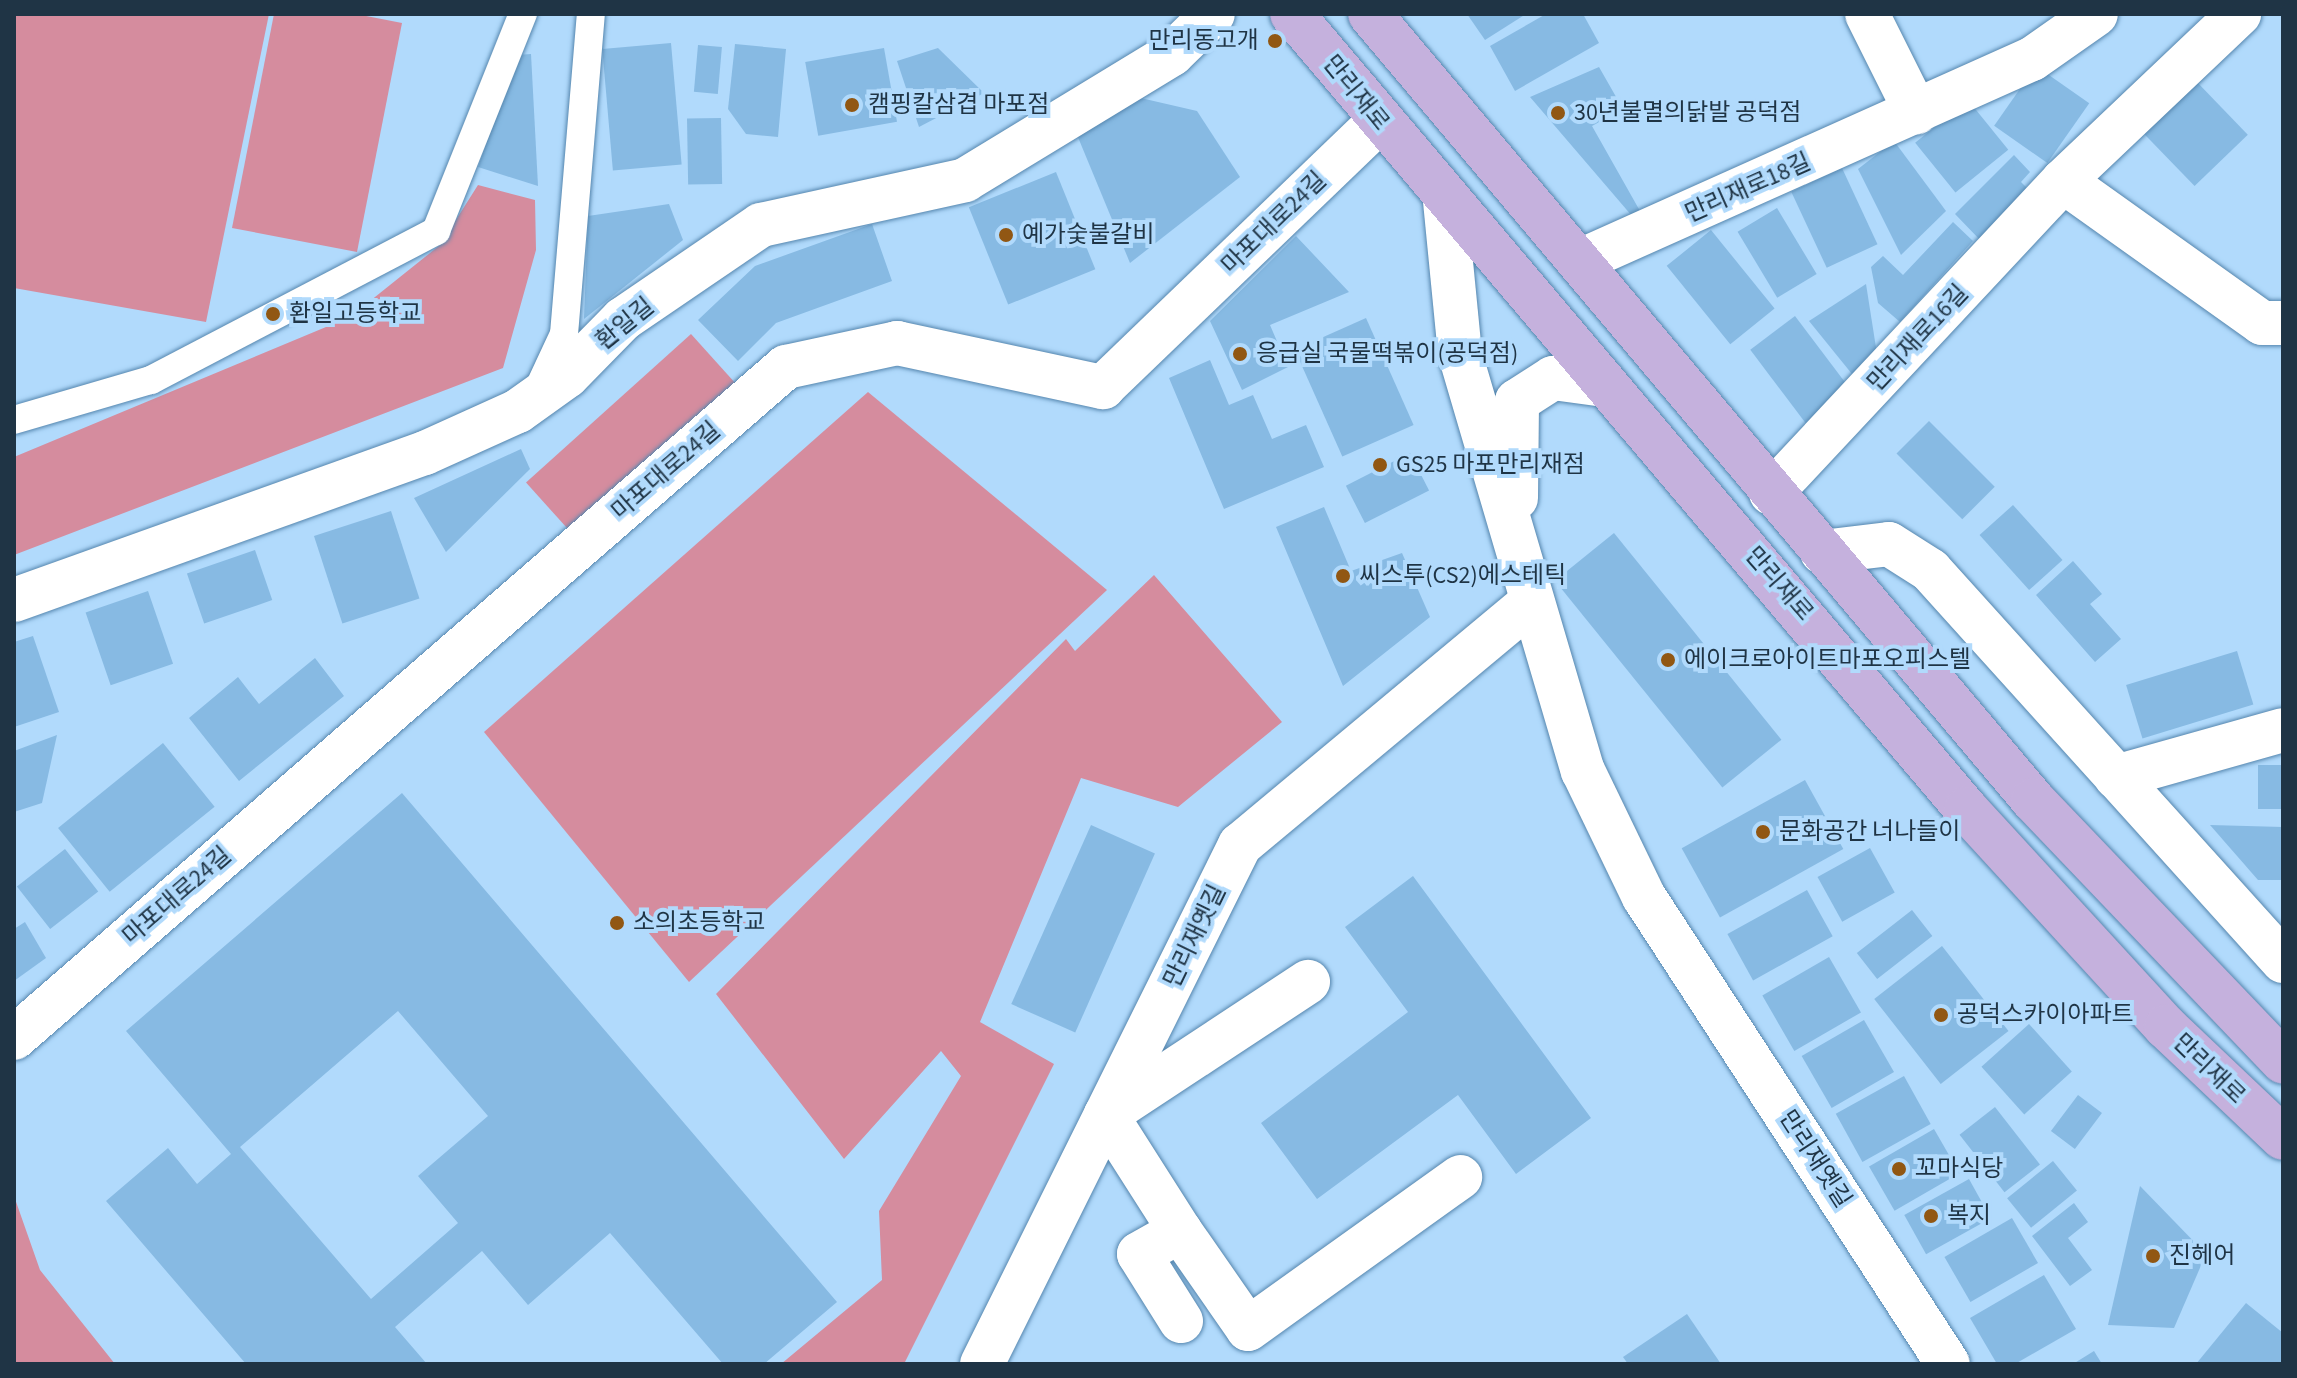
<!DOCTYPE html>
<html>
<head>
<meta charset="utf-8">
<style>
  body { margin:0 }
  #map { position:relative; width:2297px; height:1378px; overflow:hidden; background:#b1dafc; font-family:"Source Sans 3","Noto Sans KR",sans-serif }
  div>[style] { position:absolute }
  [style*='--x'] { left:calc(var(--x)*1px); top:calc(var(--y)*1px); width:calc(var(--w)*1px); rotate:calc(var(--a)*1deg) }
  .green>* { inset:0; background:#d58c9e; transform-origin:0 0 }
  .building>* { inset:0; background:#87bae3; transform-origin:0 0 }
  .roads { filter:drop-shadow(0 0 2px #5586ae) drop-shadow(0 0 2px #5586ae) }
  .service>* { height:28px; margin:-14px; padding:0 14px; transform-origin:14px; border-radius:14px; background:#fff }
  .minor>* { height:44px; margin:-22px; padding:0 22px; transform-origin:22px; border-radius:22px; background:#fff }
  .tertiary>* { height:44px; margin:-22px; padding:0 22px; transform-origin:22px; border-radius:22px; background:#fff }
  .primary>* { height:44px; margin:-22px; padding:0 22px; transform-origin:22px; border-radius:22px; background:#c5b1dd }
  .dots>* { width:22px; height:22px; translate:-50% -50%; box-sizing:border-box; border:4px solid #b1dafc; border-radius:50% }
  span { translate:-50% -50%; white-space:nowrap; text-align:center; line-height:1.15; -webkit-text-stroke:8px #b1dafc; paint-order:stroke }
  .poi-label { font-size:24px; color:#1f3445 }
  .right { translate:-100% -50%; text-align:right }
  .left { translate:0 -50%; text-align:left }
  .street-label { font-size:24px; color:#1f3445 }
  .frame { position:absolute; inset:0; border:16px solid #1f3445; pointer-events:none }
</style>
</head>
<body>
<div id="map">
  <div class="green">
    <i style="clip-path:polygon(14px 14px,269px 14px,206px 322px,14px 288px)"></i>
    <i style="clip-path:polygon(274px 14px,356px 14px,402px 23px,357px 252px,232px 228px)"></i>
    <i style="clip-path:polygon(478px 185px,535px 200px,536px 250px,503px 368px,14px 555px,14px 457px,350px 317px,440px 245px)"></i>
    <i style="left:691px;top:334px;width:67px;height:222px;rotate:48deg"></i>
    <i style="clip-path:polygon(868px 392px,1107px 590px,689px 982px,484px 732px)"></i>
    <i style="clip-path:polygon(1154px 575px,1282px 722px,1178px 807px,1081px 778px,980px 1022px,1054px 1064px,904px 1364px,781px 1364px,882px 1280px,879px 1211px,961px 1076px,941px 1051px,844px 1159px,716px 994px,1066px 639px,1075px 651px)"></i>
    <i style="clip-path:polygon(14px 1196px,40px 1270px,115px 1364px,14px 1364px)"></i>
  </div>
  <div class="building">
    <i style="clip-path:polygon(1467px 14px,1526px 14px,1485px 40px)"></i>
    <i style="clip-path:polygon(1546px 14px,1583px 14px,1599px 43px,1515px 91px,1490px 46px)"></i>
    <i style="left:671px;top:43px;width:122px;height:69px;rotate:85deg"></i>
    <i style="clip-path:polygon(735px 44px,786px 49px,778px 137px,746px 134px,728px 109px)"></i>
    <i style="left:698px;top:45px;width:24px;height:47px;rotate:5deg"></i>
    <i style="left:884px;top:48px;width:75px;height:80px;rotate:80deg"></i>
    <i style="clip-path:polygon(938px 48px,984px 93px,919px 127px,897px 61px)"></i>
    <i style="clip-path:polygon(531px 54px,538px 186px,478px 167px,517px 55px)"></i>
    <i style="left:2036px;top:66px;width:65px;height:73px;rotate:35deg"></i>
    <i style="clip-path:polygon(1599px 67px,1623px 109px,1592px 126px,1640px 211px,1632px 216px,1530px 97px)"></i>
    <i style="left:2195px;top:80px;width:76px;height:74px;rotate:46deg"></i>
    <i style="clip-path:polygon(1132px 96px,1197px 111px,1240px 177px,1130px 263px,1075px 130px)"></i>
    <i style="left:1968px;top:100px;width:64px;height:68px;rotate:51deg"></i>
    <i style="left:721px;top:118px;width:66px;height:34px;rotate:89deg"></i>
    <i style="clip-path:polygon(1894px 141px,1946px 211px,1901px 255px,1858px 169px)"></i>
    <i style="clip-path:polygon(2014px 155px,2030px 172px,2021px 182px,2030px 191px,1981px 241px,1955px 214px)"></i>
    <i style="left:1842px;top:168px;width:84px;height:56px;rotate:65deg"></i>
    <i style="left:1056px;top:172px;width:105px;height:94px;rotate:68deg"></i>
    <i style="clip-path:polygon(669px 204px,683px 240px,584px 319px,588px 216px)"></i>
    <i style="left:1777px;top:208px;width:77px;height:46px;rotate:59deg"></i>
    <i style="clip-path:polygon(1953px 222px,1973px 241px,1900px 322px,1878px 303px,1871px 267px,1883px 256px,1903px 275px)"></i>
    <i style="clip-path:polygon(872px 224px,892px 281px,776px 323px,738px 361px,698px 320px,755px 266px)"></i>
    <i style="left:1711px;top:230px;width:101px;height:57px;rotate:51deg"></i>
    <i style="clip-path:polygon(1296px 236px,1349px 292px,1270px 325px,1288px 367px,1242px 390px,1210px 321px)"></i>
    <i style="clip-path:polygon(1866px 284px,1877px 354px,1852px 374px,1809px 321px)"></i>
    <i style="left:1795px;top:316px;width:100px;height:56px;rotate:53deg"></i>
    <i style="left:1366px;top:318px;width:117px;height:78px;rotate:66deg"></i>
    <i style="clip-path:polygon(1210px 360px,1229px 405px,1253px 395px,1272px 439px,1306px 425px,1324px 467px,1224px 509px,1169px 378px)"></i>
    <i style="left:1929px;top:421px;width:93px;height:46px;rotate:45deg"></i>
    <i style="clip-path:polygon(521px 449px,530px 469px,446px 552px,414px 498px)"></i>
    <i style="left:1410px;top:453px;width:42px;height:72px;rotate:63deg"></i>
    <i style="left:2013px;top:505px;width:74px;height:45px;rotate:48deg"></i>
    <i style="clip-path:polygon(1324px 507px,1351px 571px,1402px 553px,1430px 617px,1343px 686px,1276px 527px)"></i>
    <i style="left:391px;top:511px;width:92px;height:81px;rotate:72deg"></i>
    <i style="left:1614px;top:533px;width:266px;height:76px;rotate:51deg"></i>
    <i style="left:255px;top:550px;width:53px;height:72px;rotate:71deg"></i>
    <i style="clip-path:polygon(2073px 561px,2102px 594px,2090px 604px,2121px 639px,2095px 662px,2036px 595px)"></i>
    <i style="left:148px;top:591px;width:77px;height:66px;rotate:71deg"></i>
    <i style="clip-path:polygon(33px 636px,59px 712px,14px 727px,14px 642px)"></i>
    <i style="left:2237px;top:651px;width:56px;height:116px;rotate:73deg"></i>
    <i style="clip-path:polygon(315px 658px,344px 696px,239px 781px,189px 718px,238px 677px,259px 704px)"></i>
    <i style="clip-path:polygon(57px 735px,42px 803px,14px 812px,14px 751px)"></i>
    <i style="left:163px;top:743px;width:82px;height:135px;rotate:51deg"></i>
    <i style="left:2283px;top:765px;width:44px;height:25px;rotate:90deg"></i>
    <i style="left:1805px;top:780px;width:79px;height:141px;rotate:61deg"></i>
    <i style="clip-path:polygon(evenodd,402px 793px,837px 1302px,764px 1364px,723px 1364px,610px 1233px,528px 1305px,482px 1251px,395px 1327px,427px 1364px,246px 1364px,106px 1201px,168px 1148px,197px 1184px,231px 1154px,126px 1031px,402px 793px,398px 1011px,488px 1116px,418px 1176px,458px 1223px,371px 1299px,240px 1147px,398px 1011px)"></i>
    <i style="left:1091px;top:825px;width:70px;height:196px;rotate:24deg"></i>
    <i style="clip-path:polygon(2210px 825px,2283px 827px,2283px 880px,2258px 880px)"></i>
    <i style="left:1870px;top:848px;width:51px;height:60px;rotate:61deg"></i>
    <i style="left:65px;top:849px;width:54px;height:61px;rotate:52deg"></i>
    <i style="clip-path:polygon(1413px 876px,1591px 1118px,1516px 1174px,1458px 1095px,1317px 1199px,1261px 1123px,1408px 1012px,1345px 927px)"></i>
    <i style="left:1807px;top:890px;width:53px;height:91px;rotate:61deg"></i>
    <i style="left:1912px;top:910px;width:33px;height:70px;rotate:52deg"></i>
    <i style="clip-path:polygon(25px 922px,46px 958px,14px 981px,14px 929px)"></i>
    <i style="left:1942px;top:946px;width:108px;height:86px;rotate:52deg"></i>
    <i style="left:1829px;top:957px;width:64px;height:77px;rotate:60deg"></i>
    <i style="left:1864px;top:1020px;width:60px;height:72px;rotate:60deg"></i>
    <i style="left:2029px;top:1024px;width:64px;height:64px;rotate:48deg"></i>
    <i style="left:1904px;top:1076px;width:55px;height:78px;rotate:61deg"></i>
    <i style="left:2078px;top:1095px;width:30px;height:45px;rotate:37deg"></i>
    <i style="left:1995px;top:1107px;width:73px;height:45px;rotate:52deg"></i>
    <i style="left:1934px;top:1129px;width:51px;height:75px;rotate:60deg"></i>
    <i style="left:2053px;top:1161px;width:38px;height:59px;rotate:51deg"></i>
    <i style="left:1969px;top:1179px;width:45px;height:74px;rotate:61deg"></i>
    <i style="clip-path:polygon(2140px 1186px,2206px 1254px,2174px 1328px,2108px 1325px)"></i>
    <i style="clip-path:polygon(2074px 1203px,2088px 1222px,2068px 1238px,2092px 1270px,2070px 1286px,2032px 1236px)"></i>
    <i style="left:2012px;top:1218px;width:52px;height:78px;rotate:60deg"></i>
    <i style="clip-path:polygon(2044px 1275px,2076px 1329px,2015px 1364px,1997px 1364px,1970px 1318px)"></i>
    <i style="clip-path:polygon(2246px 1303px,2283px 1333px,2283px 1364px,2196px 1364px)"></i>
    <i style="clip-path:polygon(1687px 1314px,1721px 1364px,1628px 1364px,1623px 1357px)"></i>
    <i style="clip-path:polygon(2094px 1351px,2102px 1364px,2073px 1364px)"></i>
  </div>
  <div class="roads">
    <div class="service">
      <i style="--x:537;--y:392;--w:64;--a:-65"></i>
      <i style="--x:564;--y:334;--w:321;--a:-85.2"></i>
      <i style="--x:14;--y:420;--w:143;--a:-16.3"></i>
      <i style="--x:151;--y:380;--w:322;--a:-27.6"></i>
      <i style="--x:436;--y:231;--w:234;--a:-68.2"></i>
    </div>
    <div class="minor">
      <i style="--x:1867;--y:14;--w:110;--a:63.4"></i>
      <i style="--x:2063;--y:181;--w:244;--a:35.5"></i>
      <i style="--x:2262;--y:323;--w:21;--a:0"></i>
      <i style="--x:1580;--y:261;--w:495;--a:-24.1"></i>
      <i style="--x:2032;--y:59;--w:78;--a:-35.1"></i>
      <i style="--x:1771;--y:493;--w:427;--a:-46.9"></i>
      <i style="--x:2063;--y:181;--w:243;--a:-43.5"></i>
      <i style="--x:1822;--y:552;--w:67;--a:-6.8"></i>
      <i style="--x:1889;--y:544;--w:49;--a:32.4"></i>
      <i style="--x:1930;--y:570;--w:527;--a:47.92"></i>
      <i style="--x:14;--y:600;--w:436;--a:-19.7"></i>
      <i style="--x:425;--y:453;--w:102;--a:-24.3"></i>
      <i style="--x:518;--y:411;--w:60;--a:-35.5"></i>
      <i style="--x:567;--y:376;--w:80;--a:-45.5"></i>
      <i style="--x:623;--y:319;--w:167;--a:-34.3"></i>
      <i style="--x:761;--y:225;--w:209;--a:-12.4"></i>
      <i style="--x:965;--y:180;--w:242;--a:-31.3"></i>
      <i style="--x:1172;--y:54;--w:57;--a:-44.3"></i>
      <i style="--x:2116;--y:777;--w:173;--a:-15.7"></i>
      <i style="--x:14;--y:1038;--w:1023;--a:-41"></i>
      <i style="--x:786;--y:367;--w:114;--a:-12.2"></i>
      <i style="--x:897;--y:343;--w:211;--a:12.1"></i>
      <i style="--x:1103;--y:387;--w:382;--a:-43.9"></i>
      <i style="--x:1180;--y:1231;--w:119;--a:55.2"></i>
      <i style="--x:1248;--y:1329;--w:261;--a:-35.6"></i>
      <i style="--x:1181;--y:1321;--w:79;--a:-122.1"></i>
      <i style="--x:1139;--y:1254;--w:47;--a:-29.3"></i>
      <i style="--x:1180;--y:1231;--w:138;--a:-122.5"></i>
      <i style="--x:1106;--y:1115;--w:242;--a:-33.4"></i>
      <i style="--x:982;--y:1364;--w:580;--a:-63.57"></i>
      <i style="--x:1240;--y:845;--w:376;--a:-39.8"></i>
    </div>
    <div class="tertiary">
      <i style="--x:1445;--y:201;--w:154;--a:84.4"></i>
      <i style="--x:1460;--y:354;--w:435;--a:73.6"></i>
      <i style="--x:1583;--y:771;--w:140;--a:64.2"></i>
      <i style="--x:1644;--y:897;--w:557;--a:56.94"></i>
      <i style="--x:1516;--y:498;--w:97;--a:-89.4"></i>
      <i style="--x:1517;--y:401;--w:43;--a:-32.6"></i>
      <i style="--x:1553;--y:378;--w:52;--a:7.7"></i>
    </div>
    <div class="primary">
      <i style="--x:1292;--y:14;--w:1042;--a:49.71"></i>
      <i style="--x:1966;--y:809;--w:296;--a:47.5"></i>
      <i style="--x:2166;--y:1027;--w:161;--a:43.5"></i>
      <i style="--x:1370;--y:14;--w:1028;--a:49.85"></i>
      <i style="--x:2033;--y:800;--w:362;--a:46.3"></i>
    </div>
  </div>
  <div class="dots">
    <i style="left:1275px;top:41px;background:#915713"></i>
    <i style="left:852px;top:105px;background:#915713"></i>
    <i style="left:1558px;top:113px;background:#915713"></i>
    <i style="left:1006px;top:235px;background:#915713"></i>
    <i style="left:273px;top:314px;background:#915713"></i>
    <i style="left:1240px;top:354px;background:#915713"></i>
    <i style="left:1380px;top:465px;background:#915713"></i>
    <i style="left:1343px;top:576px;background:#915713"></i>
    <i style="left:1668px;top:660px;background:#915713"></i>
    <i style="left:1763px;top:832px;background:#915713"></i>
    <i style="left:617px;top:923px;background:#915713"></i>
    <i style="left:1941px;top:1015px;background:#915713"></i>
    <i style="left:1899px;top:1169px;background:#915713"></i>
    <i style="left:1931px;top:1216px;background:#915713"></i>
    <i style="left:2153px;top:1256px;background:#915713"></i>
  </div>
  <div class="poi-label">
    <span class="right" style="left:1259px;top:41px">만리동고개</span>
    <span class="left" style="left:868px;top:105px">캠핑칼삼겹 마포점</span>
    <span class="left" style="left:1574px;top:113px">30년불멸의닭발 공덕점</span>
    <span class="left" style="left:1022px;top:235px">예가숯불갈비</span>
    <span class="left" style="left:289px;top:314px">환일고등학교</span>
    <span class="left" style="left:1256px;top:354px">응급실 국물떡볶이(공덕점)</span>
    <span class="left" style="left:1396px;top:465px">GS25 마포만리재점</span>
    <span class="left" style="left:1359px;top:576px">씨스투(CS2)에스테틱</span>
    <span class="left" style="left:1684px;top:660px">에이크로아이트마포오피스텔</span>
    <span class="left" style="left:1779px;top:832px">문화공간 너나들이</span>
    <span class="left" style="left:633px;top:923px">소의초등학교</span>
    <span class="left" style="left:1957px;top:1015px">공덕스카이아파트</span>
    <span class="left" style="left:1915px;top:1169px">꼬마식당</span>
    <span class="left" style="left:1947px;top:1216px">복지</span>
    <span class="left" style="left:2169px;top:1256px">진헤어</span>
  </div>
  <div class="street-label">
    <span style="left:1356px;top:93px;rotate:51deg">만리재로</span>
    <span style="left:1748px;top:188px;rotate:-24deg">만리재로18길</span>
    <span style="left:1274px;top:223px;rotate:-44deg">마포대로24길</span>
    <span style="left:625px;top:324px;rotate:-39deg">환일길</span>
    <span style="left:1918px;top:338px;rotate:-47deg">만리재로16길</span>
    <span style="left:666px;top:471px;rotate:-41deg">마포대로24길</span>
    <span style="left:1779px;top:584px;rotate:49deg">만리재로</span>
    <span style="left:177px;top:896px;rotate:-41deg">마포대로24길</span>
    <span style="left:1195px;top:936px;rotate:-64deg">만리재옛길</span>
    <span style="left:2209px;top:1069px;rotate:44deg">만리재로</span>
    <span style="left:1815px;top:1159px;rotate:57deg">만리재옛길</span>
  </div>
  <div class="frame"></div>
</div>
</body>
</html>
